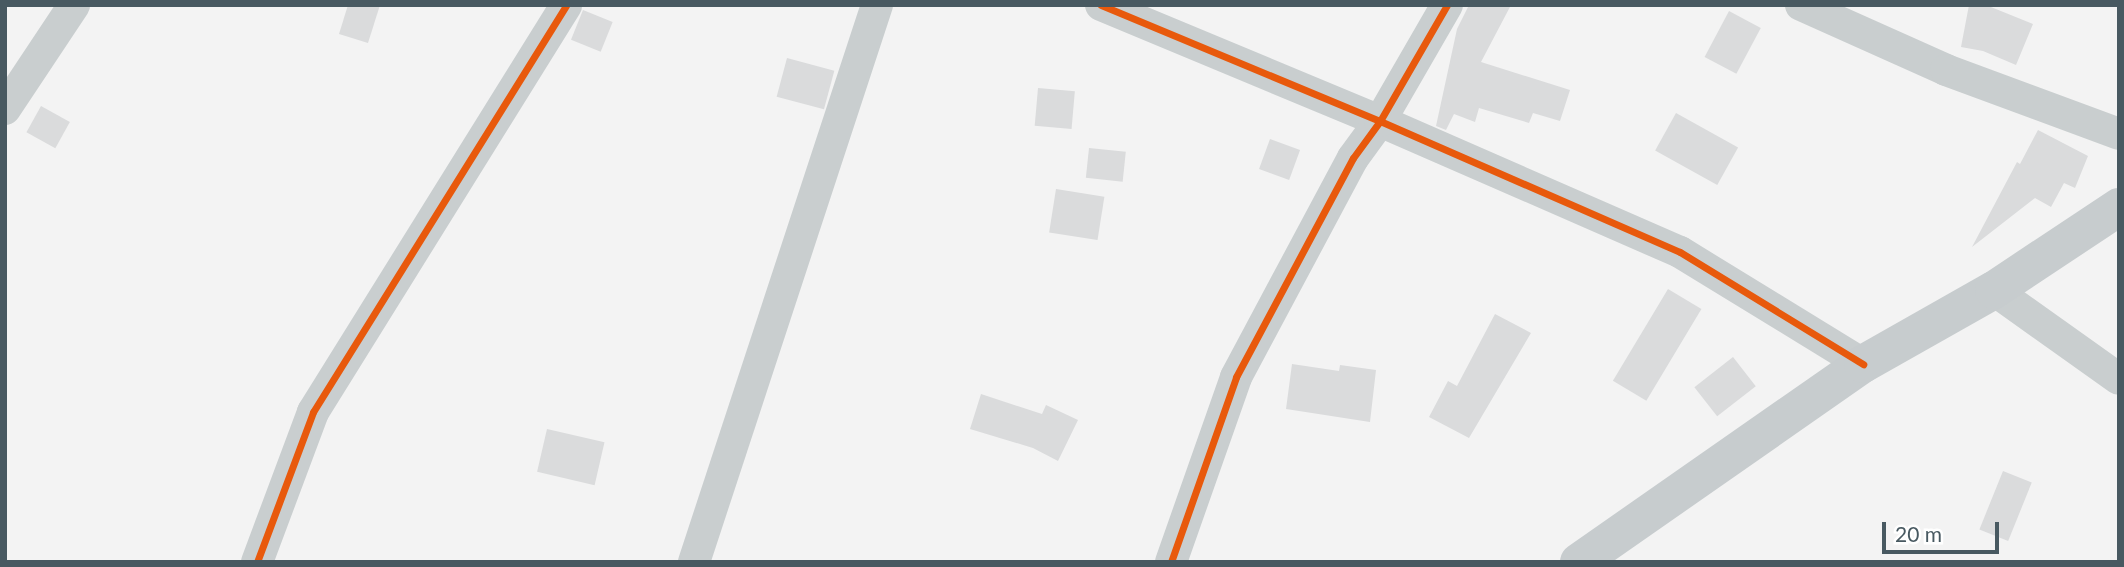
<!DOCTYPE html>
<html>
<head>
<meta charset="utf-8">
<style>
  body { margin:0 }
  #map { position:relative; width:2124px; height:567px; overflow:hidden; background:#f3f3f3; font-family:Lato,sans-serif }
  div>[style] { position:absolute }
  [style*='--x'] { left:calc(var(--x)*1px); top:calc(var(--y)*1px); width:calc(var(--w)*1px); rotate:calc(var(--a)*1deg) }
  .building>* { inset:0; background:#dadbdc; transform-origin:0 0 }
  .minor>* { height:32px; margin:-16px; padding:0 16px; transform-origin:16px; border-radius:16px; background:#c9cecf }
  .primary>* { height:38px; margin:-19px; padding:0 19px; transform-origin:19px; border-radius:19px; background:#c7ccce }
  .cycleway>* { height:7px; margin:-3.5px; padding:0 3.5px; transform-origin:3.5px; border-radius:3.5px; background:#e8590c }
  span { translate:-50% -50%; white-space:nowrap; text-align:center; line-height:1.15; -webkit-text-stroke:7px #fff; paint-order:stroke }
  .frame { position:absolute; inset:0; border:7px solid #485961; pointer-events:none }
  .scale { position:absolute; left:1882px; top:522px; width:117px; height:32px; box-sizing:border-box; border:4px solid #485961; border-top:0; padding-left:9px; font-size:21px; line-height:24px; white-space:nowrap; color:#485961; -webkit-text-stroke:5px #fff; paint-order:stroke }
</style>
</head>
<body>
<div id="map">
  <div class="building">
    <i style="clip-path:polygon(348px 5px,380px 5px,368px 43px,339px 34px)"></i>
    <i style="clip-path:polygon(1469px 5px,1511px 5px,1481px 62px,1570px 90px,1560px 121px,1533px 113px,1529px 123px,1479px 108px,1475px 122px,1454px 114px,1446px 130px,1436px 126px,1457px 29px)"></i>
    <i style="clip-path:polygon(1969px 5px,1986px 5px,2033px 24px,2016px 65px,1983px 51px,1961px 47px)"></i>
    <i style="left:583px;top:10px;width:32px;height:32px;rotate:22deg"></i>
    <i style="left:1729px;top:11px;width:36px;height:52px;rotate:28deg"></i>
    <i style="left:787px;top:58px;width:49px;height:40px;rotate:15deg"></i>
    <i style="left:1038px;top:88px;width:37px;height:38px;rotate:5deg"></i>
    <i style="left:41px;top:106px;width:33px;height:30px;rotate:29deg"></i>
    <i style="left:1676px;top:113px;width:71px;height:43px;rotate:29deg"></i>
    <i style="clip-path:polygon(2038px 130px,2088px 156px,2075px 188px,2064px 183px,2051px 207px,2035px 198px,1972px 247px,2017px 162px,2020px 164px)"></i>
    <i style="left:1270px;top:139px;width:32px;height:32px;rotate:20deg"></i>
    <i style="left:1089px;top:148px;width:37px;height:30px;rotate:6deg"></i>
    <i style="left:1056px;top:189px;width:49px;height:44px;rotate:9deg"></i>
    <i style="left:1668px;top:289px;width:39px;height:107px;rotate:31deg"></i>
    <i style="clip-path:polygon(1495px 314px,1531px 333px,1469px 438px,1429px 417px,1448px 381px,1457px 386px)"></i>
    <i style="left:1733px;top:357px;width:37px;height:49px;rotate:52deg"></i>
    <i style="clip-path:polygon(1292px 364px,1339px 371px,1340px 365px,1376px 370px,1370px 422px,1286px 409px)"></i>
    <i style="clip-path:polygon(981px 394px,1042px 414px,1046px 405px,1078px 420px,1058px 461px,1033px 448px,970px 429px)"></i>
    <i style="left:547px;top:429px;width:59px;height:44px;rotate:13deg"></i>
    <i style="left:2003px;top:471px;width:31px;height:63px;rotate:22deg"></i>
  </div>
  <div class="minor">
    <i style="--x:1101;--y:5;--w:302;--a:22.6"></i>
    <i style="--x:1380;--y:121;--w:327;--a:23.6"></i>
    <i style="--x:1680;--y:252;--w:215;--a:31.5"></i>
    <i style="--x:1801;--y:5;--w:159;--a:24.1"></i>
    <i style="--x:1946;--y:70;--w:184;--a:20.3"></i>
    <i style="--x:5;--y:109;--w:125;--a:-56.4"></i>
    <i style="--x:1994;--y:290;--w:153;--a:35.5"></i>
    <i style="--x:257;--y:562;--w:160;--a:-69.5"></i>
    <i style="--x:313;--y:412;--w:479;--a:-58.1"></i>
    <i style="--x:694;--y:562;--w:586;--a:-71.81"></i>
    <i style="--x:1171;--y:562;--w:196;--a:-70.6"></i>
    <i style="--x:1236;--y:377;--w:248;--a:-61.9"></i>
    <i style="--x:1353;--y:158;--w:46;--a:-53.9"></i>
    <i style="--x:1380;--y:121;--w:134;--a:-60"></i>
  </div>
  <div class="primary">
    <i style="--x:1579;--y:562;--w:346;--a:-34.9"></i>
    <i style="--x:1863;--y:364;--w:150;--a:-29.5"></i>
    <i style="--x:1994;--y:290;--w:150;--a:-33.6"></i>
  </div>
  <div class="cycleway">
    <i style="--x:1101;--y:5;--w:302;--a:22.6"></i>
    <i style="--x:1380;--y:121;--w:327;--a:23.6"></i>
    <i style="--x:1680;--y:252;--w:215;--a:31.5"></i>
    <i style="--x:257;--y:562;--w:160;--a:-69.5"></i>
    <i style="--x:313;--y:412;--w:479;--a:-58.1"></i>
    <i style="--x:1171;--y:562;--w:196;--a:-70.6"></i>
    <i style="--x:1236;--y:377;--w:248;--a:-61.9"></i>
    <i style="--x:1353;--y:158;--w:46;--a:-53.9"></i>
    <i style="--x:1380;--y:121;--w:134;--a:-60"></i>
  </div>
  <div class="frame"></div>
  <div class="scale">20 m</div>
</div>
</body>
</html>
